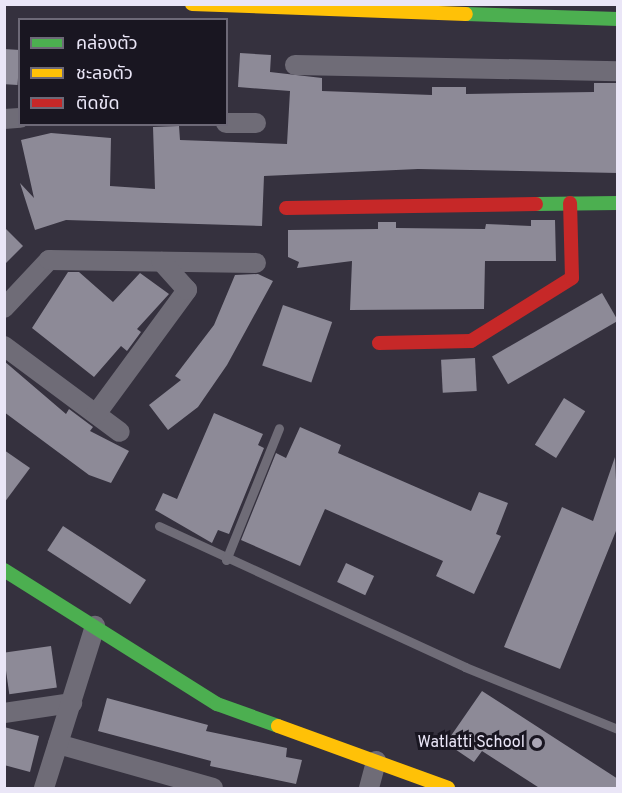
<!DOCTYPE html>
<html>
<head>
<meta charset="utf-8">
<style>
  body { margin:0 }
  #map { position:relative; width:622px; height:793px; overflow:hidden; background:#35313e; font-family:Overpass,"Noto Sans Thai",sans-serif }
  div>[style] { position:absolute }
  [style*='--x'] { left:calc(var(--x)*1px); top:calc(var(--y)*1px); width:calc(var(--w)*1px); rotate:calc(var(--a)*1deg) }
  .building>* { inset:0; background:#8d8a97; transform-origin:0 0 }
  .lane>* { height:9px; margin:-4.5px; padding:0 4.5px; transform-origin:4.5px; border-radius:4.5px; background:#6f6c77 }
  .street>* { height:20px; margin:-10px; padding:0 10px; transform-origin:10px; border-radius:10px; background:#6f6c77 }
  .fast>* { height:14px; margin:-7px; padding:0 7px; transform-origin:7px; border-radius:7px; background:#4caf50 }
  .slow>* { height:14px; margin:-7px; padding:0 7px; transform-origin:7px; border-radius:7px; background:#ffc107 }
  .jam>* { height:14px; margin:-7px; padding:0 7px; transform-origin:7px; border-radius:7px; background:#c62828 }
  .dots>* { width:16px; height:16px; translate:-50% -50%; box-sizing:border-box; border:3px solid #191621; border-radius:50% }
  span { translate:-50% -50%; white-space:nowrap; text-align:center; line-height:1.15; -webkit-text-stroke:6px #191621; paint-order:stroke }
  .poi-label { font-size:16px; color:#eae6f7 }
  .right { translate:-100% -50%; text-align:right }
  .frame { position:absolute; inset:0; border:6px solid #eae6f7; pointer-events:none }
  .legend { position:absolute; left:18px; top:18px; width:210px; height:108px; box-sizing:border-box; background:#191621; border:2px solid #6d6977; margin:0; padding:8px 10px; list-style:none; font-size:18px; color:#eae6f7 }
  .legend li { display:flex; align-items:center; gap:12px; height:30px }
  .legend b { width:30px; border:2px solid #6d6977 }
</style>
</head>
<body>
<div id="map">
  <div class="building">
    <i style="left:4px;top:49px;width:16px;height:35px;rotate:4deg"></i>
    <i style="clip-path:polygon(240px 53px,271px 55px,270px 72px,322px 78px,322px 91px,432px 95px,432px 87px,466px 87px,466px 94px,594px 92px,594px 83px,618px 83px,618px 173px,418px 169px,264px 176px,262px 226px,66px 220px,35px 230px,20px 183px,34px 198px,21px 140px,51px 133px,111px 138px,110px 186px,155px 189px,153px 127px,179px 126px,180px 140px,287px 144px,290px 91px,238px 87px)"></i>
    <i style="clip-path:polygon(531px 220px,555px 220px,556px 261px,485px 261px,484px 309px,350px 310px,352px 261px,297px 268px,299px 262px,288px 257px,288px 230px,378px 229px,378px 222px,396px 222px,396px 228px,485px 229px,486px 224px,531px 226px)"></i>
    <i style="clip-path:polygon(4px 227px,23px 246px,4px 265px)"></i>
    <i style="clip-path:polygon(68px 272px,79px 272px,113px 302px,140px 273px,169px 294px,137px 329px,141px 332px,127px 351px,121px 346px,94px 377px,32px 328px)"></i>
    <i style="clip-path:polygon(258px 274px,273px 281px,227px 365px,198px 407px,168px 430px,149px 405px,181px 380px,175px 376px,214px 325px,235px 275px)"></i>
    <i style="left:602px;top:293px;width:32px;height:127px;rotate:60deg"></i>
    <i style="left:283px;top:305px;width:52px;height:64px;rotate:19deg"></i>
    <i style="left:475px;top:358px;width:33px;height:34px;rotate:87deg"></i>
    <i style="clip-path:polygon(4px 361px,66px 414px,69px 409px,93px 427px,90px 431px,129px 451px,111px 483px,89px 475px,4px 412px)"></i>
    <i style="left:564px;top:398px;width:25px;height:55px;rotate:32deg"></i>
    <i style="clip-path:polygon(214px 413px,263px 434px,258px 445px,264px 448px,229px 534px,218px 530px,212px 543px,155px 510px,163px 493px,177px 499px)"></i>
    <i style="clip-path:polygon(300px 427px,341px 445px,338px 453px,471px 511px,479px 492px,508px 503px,496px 534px,501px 536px,474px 594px,436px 576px,443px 561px,325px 509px,300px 566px,241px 540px,276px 453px,286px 458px)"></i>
    <i style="clip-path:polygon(4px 450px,30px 468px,4px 503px)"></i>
    <i style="clip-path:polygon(615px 457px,618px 526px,560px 669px,504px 647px,562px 507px,593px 521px)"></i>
    <i style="left:63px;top:526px;width:99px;height:29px;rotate:33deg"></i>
    <i style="left:346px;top:563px;width:31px;height:21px;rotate:25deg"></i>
    <i style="left:51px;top:646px;width:42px;height:48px;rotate:82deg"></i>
    <i style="clip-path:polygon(482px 691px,618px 779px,618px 789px,541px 789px,482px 751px,474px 762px,446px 743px)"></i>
    <i style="clip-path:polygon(107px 698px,208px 725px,206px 731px,287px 748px,286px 757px,302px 760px,296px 784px,210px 766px,211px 761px,98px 731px)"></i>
    <i style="clip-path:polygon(4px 727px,39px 736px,30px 772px,4px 765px)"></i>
  </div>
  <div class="lane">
    <i style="--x:159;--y:526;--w:337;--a:24.7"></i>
    <i style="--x:465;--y:667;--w:165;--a:22.1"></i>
    <i style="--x:226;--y:560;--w:142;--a:-68.1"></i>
  </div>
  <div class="street">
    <i style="--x:295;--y:65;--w:323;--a:1.1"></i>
    <i style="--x:4;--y:119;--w:16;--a:-4"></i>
    <i style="--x:226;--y:123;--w:30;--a:0"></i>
    <i style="--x:4;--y:308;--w:66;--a:-46.8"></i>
    <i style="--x:49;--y:260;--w:207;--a:0.8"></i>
    <i style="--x:4;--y:346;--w:144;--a:36.6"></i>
    <i style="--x:96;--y:414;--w:154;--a:-53.7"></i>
    <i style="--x:187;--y:290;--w:38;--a:-132"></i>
    <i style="--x:4;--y:713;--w:69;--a:-8.4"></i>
    <i style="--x:58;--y:744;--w:161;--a:15.8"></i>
    <i style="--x:44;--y:788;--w:170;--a:-72.5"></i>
    <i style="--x:369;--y:788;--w:28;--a:-75"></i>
  </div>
  <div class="fast">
    <i style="--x:466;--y:14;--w:152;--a:1.9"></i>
    <i style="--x:536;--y:204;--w:82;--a:-0.7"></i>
    <i style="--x:4;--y:570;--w:252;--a:32.2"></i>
    <i style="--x:217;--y:704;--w:65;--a:19.8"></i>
  </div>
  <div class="slow">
    <i style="--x:192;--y:4;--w:274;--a:2.1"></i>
    <i style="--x:278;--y:726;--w:181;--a:20"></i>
  </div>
  <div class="jam">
    <i style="--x:286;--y:208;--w:250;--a:-0.9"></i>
    <i style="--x:379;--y:343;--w:92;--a:-1.2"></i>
    <i style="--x:471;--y:341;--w:119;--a:-32"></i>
    <i style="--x:572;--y:278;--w:75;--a:-91.5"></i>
  </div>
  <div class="dots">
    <i style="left:537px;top:743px;background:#aba7b6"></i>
  </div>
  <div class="poi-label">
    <span class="right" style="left:525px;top:743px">Watlatti School</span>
  </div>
  <div class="frame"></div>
  <ul class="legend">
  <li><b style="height:8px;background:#4caf50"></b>คล่องตัว</li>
  <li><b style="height:8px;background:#ffc107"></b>ชะลอตัว</li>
  <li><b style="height:8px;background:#c62828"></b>ติดขัด</li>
  </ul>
</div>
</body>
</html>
